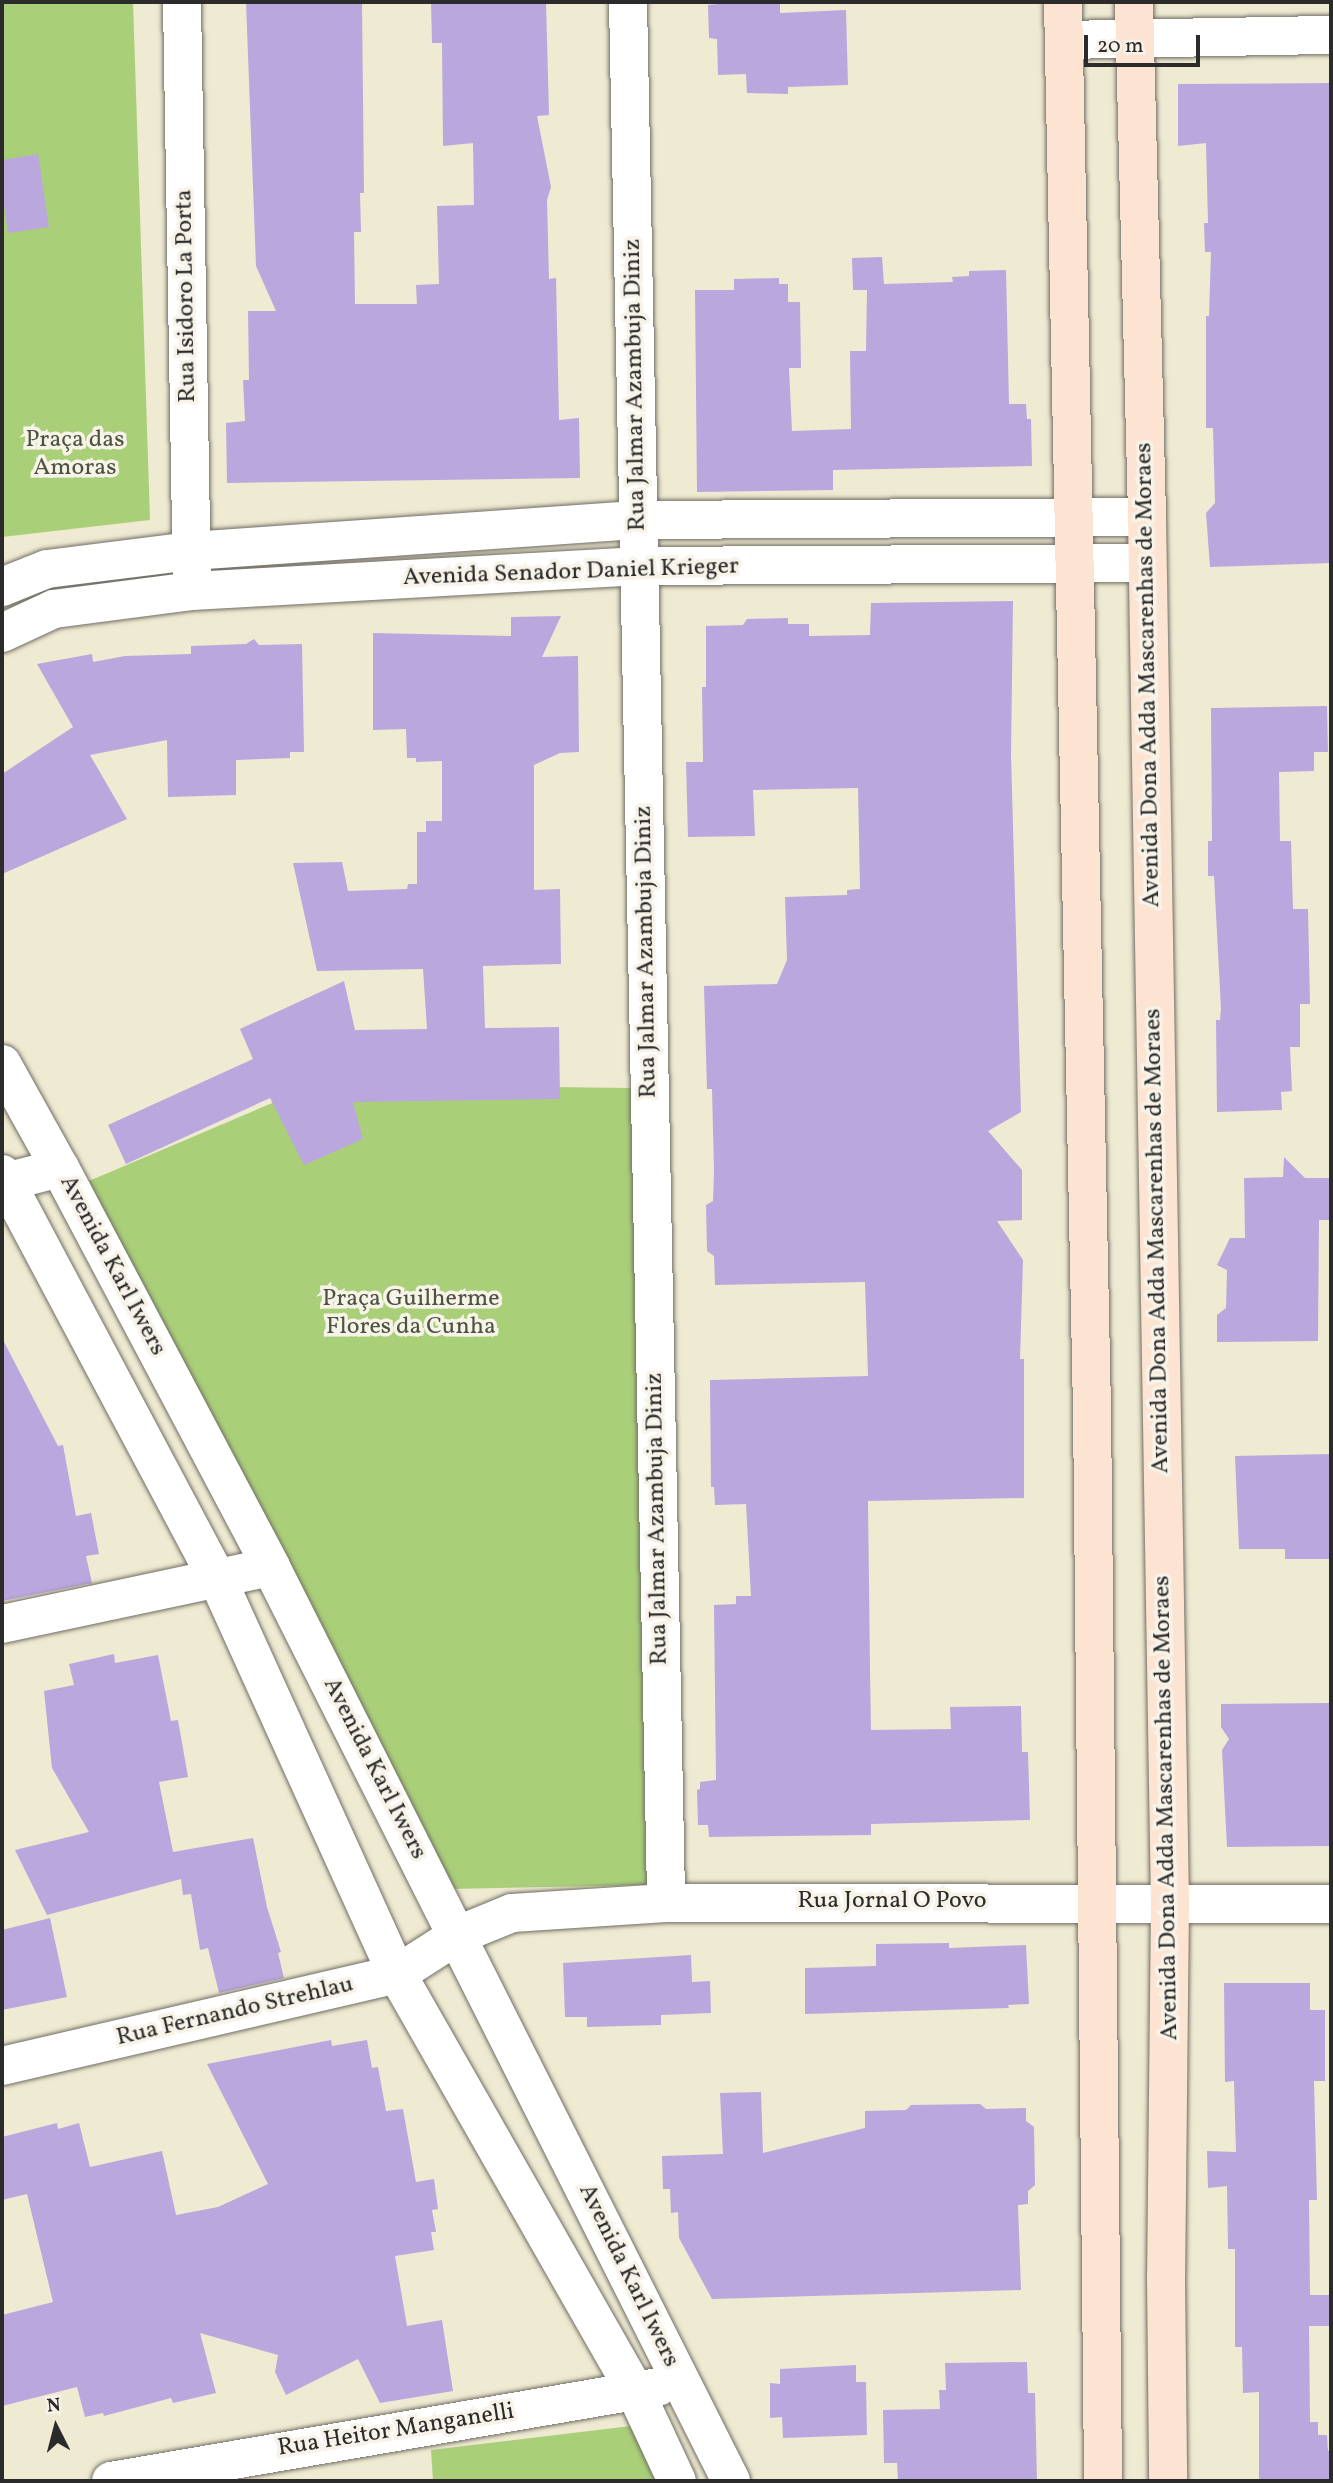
<!DOCTYPE html>
<html>
<head>
<meta charset="utf-8">
<style>
  body { margin:0 }
  #map { position:relative; width:1333px; height:2483px; overflow:hidden; background:#efead2; font-family:Vollkorn,serif }
  div>[style] { position:absolute }
  [style*='--x'] { left:calc(var(--x)*1px); top:calc(var(--y)*1px); width:calc(var(--w)*1px); rotate:calc(var(--a)*1deg) }
  .green>* { inset:0; background:#aacf79 }
  .building>* { inset:0; background:#baa7de }
  .roads { filter:drop-shadow(0 0 2px #706e65) drop-shadow(0 0 2px #706e65) }
  .minor>* { height:38px; margin:-19px; padding:0 19px; transform-origin:19px; border-radius:19px; background:#fff }
  .tertiary>* { height:38px; margin:-19px; padding:0 19px; transform-origin:19px; border-radius:19px; background:#fff }
  .secondary>* { height:38px; margin:-19px; padding:0 19px; transform-origin:19px; border-radius:19px; background:#fde3d1 }
  span { translate:-50% -50%; white-space:nowrap; text-align:center; line-height:1.15; -webkit-text-stroke:7px #f7f3e8; paint-order:stroke }
  .street-label { font-size:24px; color:#2b2b2b }
  .park-label { font-size:24px; color:#4b543e }
  .frame { position:absolute; inset:0; border:4px solid #2b2b2b; pointer-events:none }
  .north { position:absolute; left:21px; top:2392px; width:70px; height:70px; -webkit-text-stroke:5px #f7f3e8; paint-order:stroke; rotate:354deg; font-size:19px; font-weight:700; line-height:28px; text-align:center; color:#2b2b2b }
  .north::after { content:''; display:block; margin:auto; width:24px; height:32px; background:#2b2b2b; clip-path:polygon(50% 0,100% 100%,50% 72%,0 100%) }
  .scale { position:absolute; left:1084px; top:35px; width:116px; height:32px; box-sizing:border-box; border:4px solid #2b2b2b; border-top:0; padding-left:9px; font-size:21px; line-height:24px; white-space:nowrap; color:#2b2b2b; -webkit-text-stroke:5px #f7f3e8; paint-order:stroke }
</style>
</head>
<body>
<div id="map">
  <div class="green">
    <i style="clip-path:polygon(2px 2px,133px 2px,150px 520px,2px 537px)"></i>
    <i style="clip-path:polygon(317px 1084px,631px 1088px,650px 1885px,452px 1889px,89px 1181px)"></i>
    <i style="clip-path:polygon(631px 2426px,656px 2481px,433px 2481px,431px 2450px)"></i>
  </div>
  <div class="building">
    <i style="clip-path:polygon(246px 2px,362px 2px,364px 193px,360px 193px,361px 232px,354px 232px,355px 304px,417px 304px,416px 285px,439px 284px,437px 206px,474px 205px,473px 143px,443px 146px,442px 43px,432px 43px,431px 2px,546px 2px,549px 115px,537px 116px,551px 187px,547px 200px,549px 279px,556px 278px,559px 420px,579px 418px,580px 478px,227px 483px,226px 423px,245px 421px,243px 380px,249px 380px,248px 311px,276px 311px,256px 266px)"></i>
    <i style="clip-path:polygon(736px 2px,780px 2px,780px 13px,846px 10px,848px 85px,788px 87px,788px 94px,747px 93px,746px 74px,718px 75px,717px 39px,709px 38px,708px 5px)"></i>
    <i style="clip-path:polygon(1331px 83px,1331px 563px,1210px 567px,1206px 513px,1215px 503px,1213px 428px,1206px 428px,1206px 316px,1209px 316px,1211px 252px,1205px 252px,1204px 223px,1208px 223px,1206px 143px,1178px 146px,1178px 84px)"></i>
    <i style="clip-path:polygon(38px 154px,49px 227px,8px 233px,2px 192px,2px 160px)"></i>
    <i style="clip-path:polygon(882px 257px,884px 284px,953px 282px,952px 277px,969px 276px,969px 271px,1006px 270px,1009px 404px,1026px 404px,1027px 419px,1031px 419px,1032px 466px,833px 470px,833px 490px,697px 492px,695px 290px,734px 290px,734px 279px,779px 278px,779px 284px,788px 284px,788px 302px,800px 302px,801px 368px,789px 368px,792px 431px,851px 429px,850px 351px,866px 351px,867px 290px,853px 290px,852px 258px)"></i>
    <i style="clip-path:polygon(1013px 601px,1011px 755px,1021px 1112px,988px 1131px,1022px 1170px,1022px 1220px,997px 1221px,1023px 1260px,1020px 1359px,1024px 1359px,1024px 1498px,868px 1501px,870px 1669px,871px 1730px,951px 1729px,950px 1707px,1021px 1706px,1022px 1752px,1028px 1752px,1030px 1820px,871px 1824px,871px 1835px,709px 1837px,708px 1825px,698px 1825px,697px 1790px,700px 1789px,700px 1782px,716px 1780px,714px 1605px,736px 1604px,736px 1596px,751px 1596px,746px 1504px,715px 1505px,714px 1487px,711px 1487px,710px 1380px,868px 1376px,865px 1282px,715px 1285px,714px 1256px,707px 1251px,706px 1205px,713px 1201px,714px 1171px,712px 1089px,707px 1089px,704px 986px,777px 984px,787px 960px,785px 897px,847px 895px,847px 890px,860px 889px,858px 788px,753px 790px,755px 836px,688px 837px,686px 762px,703px 762px,702px 687px,706px 687px,706px 626px,743px 625px,747px 619px,788px 618px,788px 624px,809px 624px,809px 636px,870px 635px,871px 603px)"></i>
    <i style="clip-path:polygon(561px 616px,542px 657px,578px 656px,579px 752px,560px 753px,534px 765px,534px 890px,560px 889px,561px 964px,483px 966px,485px 1028px,559px 1027px,560px 1099px,353px 1102px,363px 1139px,304px 1165px,270px 1098px,126px 1164px,108px 1125px,253px 1059px,240px 1029px,344px 981px,355px 1030px,427px 1029px,423px 969px,317px 971px,293px 863px,342px 862px,348px 891px,407px 889px,408px 884px,417px 884px,417px 832px,426px 832px,426px 821px,442px 821px,442px 761px,416px 762px,416px 758px,407px 758px,406px 729px,373px 730px,373px 633px,511px 636px,511px 617px)"></i>
    <i style="clip-path:polygon(254px 639px,259px 645px,302px 644px,304px 752px,290px 752px,290px 758px,236px 760px,236px 795px,168px 797px,167px 740px,90px 755px,127px 819px,2px 874px,2px 774px,73px 727px,37px 664px,92px 654px,93px 662px,125px 656px,191px 654px,191px 646px,246px 644px)"></i>
    <i style="clip-path:polygon(1327px 706px,1328px 752px,1314px 752px,1314px 771px,1279px 772px,1280px 841px,1291px 841px,1293px 909px,1308px 909px,1310px 1004px,1300px 1004px,1300px 1047px,1290px 1047px,1292px 1091px,1281px 1092px,1282px 1110px,1217px 1112px,1216px 1020px,1220px 1020px,1221px 1009px,1214px 876px,1208px 876px,1208px 841px,1212px 841px,1211px 708px)"></i>
    <i style="clip-path:polygon(1284px 1157px,1305px 1178px,1331px 1178px,1331px 1220px,1319px 1220px,1318px 1341px,1217px 1342px,1217px 1315px,1226px 1308px,1227px 1270px,1217px 1265px,1230px 1238px,1245px 1238px,1244px 1178px,1283px 1177px)"></i>
    <i style="clip-path:polygon(2px 1338px,58px 1446px,63px 1445px,76px 1516px,91px 1513px,99px 1554px,86px 1556px,92px 1583px,2px 1601px)"></i>
    <i style="clip-path:polygon(1331px 1454px,1331px 1559px,1285px 1559px,1285px 1549px,1239px 1549px,1235px 1456px)"></i>
    <i style="clip-path:polygon(114px 1654px,115px 1663px,158px 1655px,171px 1721px,178px 1720px,188px 1777px,159px 1782px,173px 1852px,253px 1838px,267px 1907px,281px 1952px,278px 1953px,284px 1978px,219px 1993px,208px 1948px,200px 1950px,191px 1894px,183px 1895px,181px 1879px,47px 1915px,15px 1850px,89px 1832px,52px 1768px,44px 1691px,74px 1685px,69px 1664px)"></i>
    <i style="clip-path:polygon(1331px 1703px,1331px 1846px,1227px 1847px,1222px 1750px,1229px 1739px,1221px 1727px,1221px 1704px)"></i>
    <i style="clip-path:polygon(50px 1918px,67px 1997px,2px 2010px,2px 1930px)"></i>
    <i style="clip-path:polygon(949px 1943px,949px 1948px,1026px 1945px,1029px 2004px,1008px 2005px,1009px 2008px,805px 2014px,805px 1968px,876px 1966px,876px 1944px)"></i>
    <i style="clip-path:polygon(691px 1955px,692px 1982px,710px 1981px,711px 2013px,661px 2015px,661px 2025px,587px 2027px,587px 2017px,565px 2017px,563px 1963px)"></i>
    <i style="clip-path:polygon(1224px 1983px,1310px 1983px,1310px 2010px,1325px 2010px,1325px 2081px,1314px 2081px,1317px 2200px,1309px 2200px,1310px 2295px,1331px 2295px,1331px 2326px,1309px 2326px,1310px 2422px,1318px 2422px,1318px 2435px,1327px 2435px,1328px 2451px,1331px 2451px,1331px 2481px,1259px 2481px,1259px 2392px,1243px 2393px,1242px 2347px,1235px 2347px,1235px 2249px,1228px 2249px,1227px 2186px,1208px 2188px,1207px 2151px,1236px 2152px,1234px 2081px,1225px 2082px)"></i>
    <i style="clip-path:polygon(331px 2040px,332px 2046px,367px 2040px,372px 2068px,378px 2067px,386px 2111px,403px 2109px,416px 2182px,434px 2179px,438px 2209px,432px 2210px,436px 2232px,431px 2232px,434px 2250px,395px 2256px,407px 2326px,442px 2320px,453px 2391px,380px 2403px,358px 2359px,286px 2395px,275px 2372px,278px 2355px,200px 2333px,216px 2393px,173px 2403px,171px 2398px,104px 2416px,103px 2413px,85px 2417px,77px 2387px,2px 2406px,2px 2315px,53px 2302px,27px 2194px,2px 2200px,2px 2137px,57px 2123px,58px 2129px,79px 2123px,90px 2167px,162px 2151px,176px 2215px,218px 2207px,268px 2184px,207px 2064px)"></i>
    <i style="clip-path:polygon(761px 2092px,763px 2153px,865px 2128px,865px 2111px,906px 2110px,911px 2105px,980px 2104px,986px 2109px,1026px 2108px,1026px 2121px,1034px 2127px,1035px 2185px,1028px 2191px,1028px 2204px,1018px 2205px,1021px 2290px,712px 2299px,679px 2238px,678px 2212px,671px 2213px,670px 2189px,663px 2189px,662px 2156px,723px 2154px,720px 2093px)"></i>
    <i style="clip-path:polygon(1027px 2362px,1028px 2393px,1035px 2393px,1037px 2481px,898px 2481px,897px 2463px,884px 2463px,883px 2410px,940px 2409px,939px 2390px,946px 2390px,945px 2363px)"></i>
    <i style="clip-path:polygon(856px 2365px,856px 2382px,866px 2382px,867px 2435px,783px 2438px,782px 2417px,770px 2418px,770px 2383px,780px 2384px,780px 2369px)"></i>
  </div>
  <div class="roads">
    <div class="minor">
      <i style="--x:182;--y:2;--w:582;--a:89.02"></i>
      <i style="--x:628;--y:2;--w:1901;--a:88.85"></i>
      <i style="--x:2;--y:1183;--w:60;--a:-14.5"></i>
      <i style="--x:2;--y:1624;--w:275;--a:-12"></i>
      <i style="--x:2;--y:2066;--w:406;--a:-13.1"></i>
      <i style="--x:397;--y:1974;--w:72;--a:-32.6"></i>
      <i style="--x:458;--y:1935;--w:58;--a:-22.2"></i>
      <i style="--x:512;--y:1913;--w:154;--a:-3.7"></i>
      <i style="--x:666;--y:1903;--w:665;--a:0.09"></i>
    </div>
    <div class="tertiary">
      <i style="--x:1064;--y:40;--w:267;--a:-1.1"></i>
      <i style="--x:2;--y:587;--w:48;--a:-21.8"></i>
      <i style="--x:47;--y:569;--w:146;--a:-7.1"></i>
      <i style="--x:192;--y:551;--w:447;--a:-4"></i>
      <i style="--x:638;--y:520;--w:509;--a:-0.34"></i>
      <i style="--x:2;--y:633;--w:57;--a:-24.8"></i>
      <i style="--x:54;--y:609;--w:140;--a:-7.4"></i>
      <i style="--x:193;--y:591;--w:447;--a:-3.2"></i>
      <i style="--x:639;--y:566;--w:508;--a:-0.34"></i>
      <i style="--x:2;--y:1064;--w:119;--a:60.9"></i>
      <i style="--x:60;--y:1168;--w:451;--a:62.1"></i>
      <i style="--x:271;--y:1567;--w:1023;--a:63.28"></i>
      <i style="--x:2;--y:1174;--w:458;--a:62"></i>
      <i style="--x:217;--y:1578;--w:435;--a:65.6"></i>
      <i style="--x:397;--y:1974;--w:480;--a:60.3"></i>
      <i style="--x:635;--y:2391;--w:99;--a:65"></i>
      <i style="--x:111;--y:2481;--w:555;--a:-9.75"></i>
    </div>
    <div class="secondary">
      <i style="--x:1063;--y:2;--w:1406;--a:88.82"></i>
      <i style="--x:1092;--y:1408;--w:1073;--a:89.41"></i>
      <i style="--x:1134;--y:2;--w:515;--a:88.55"></i>
      <i style="--x:1147;--y:517;--w:1387;--a:89.05"></i>
      <i style="--x:1170;--y:1904;--w:372;--a:90.6"></i>
      <i style="--x:1166;--y:2276;--w:205;--a:89.4"></i>
    </div>
  </div>
  <div class="street-label">
    <span style="left:187px;top:296px;rotate:-91deg">Rua Isidoro La Porta</span>
    <span style="left:636px;top:385px;rotate:-91deg">Rua Jalmar Azambuja Diniz</span>
    <span style="left:571px;top:573px;rotate:-2deg">Avenida Senador Daniel Krieger</span>
    <span style="left:1149px;top:675px;rotate:-91deg">Avenida Dona Adda Mascarenhas de Moraes</span>
    <span style="left:647px;top:952px;rotate:-91deg">Rua Jalmar Azambuja Diniz</span>
    <span style="left:1158px;top:1241px;rotate:-91deg">Avenida Dona Adda Mascarenhas de Moraes</span>
    <span style="left:112px;top:1266px;rotate:62deg">Avenida Karl Iwers</span>
    <span style="left:658px;top:1519px;rotate:-91deg">Rua Jalmar Azambuja Diniz</span>
    <span style="left:374px;top:1769px;rotate:63deg">Avenida Karl Iwers</span>
    <span style="left:1167px;top:1808px;rotate:-91deg">Avenida Dona Adda Mascarenhas de Moraes</span>
    <span style="left:892px;top:1902px">Rua Jornal O Povo</span>
    <span style="left:235px;top:2012px;rotate:-13deg">Rua Fernando Strehlau</span>
    <span style="left:628px;top:2276px;rotate:64deg">Avenida Karl Iwers</span>
    <span style="left:396px;top:2431px;rotate:-9deg">Rua Heitor Manganelli</span>
  </div>
  <div class="park-label">
    <span style="left:75px;top:455px">Praça das<br>Amoras</span>
    <span style="left:411px;top:1314px">Praça Guilherme<br>Flores da Cunha</span>
  </div>
  <div class="frame"></div>
  <div class="north">N</div>
  <div class="scale">20 m</div>
</div>
</body>
</html>
